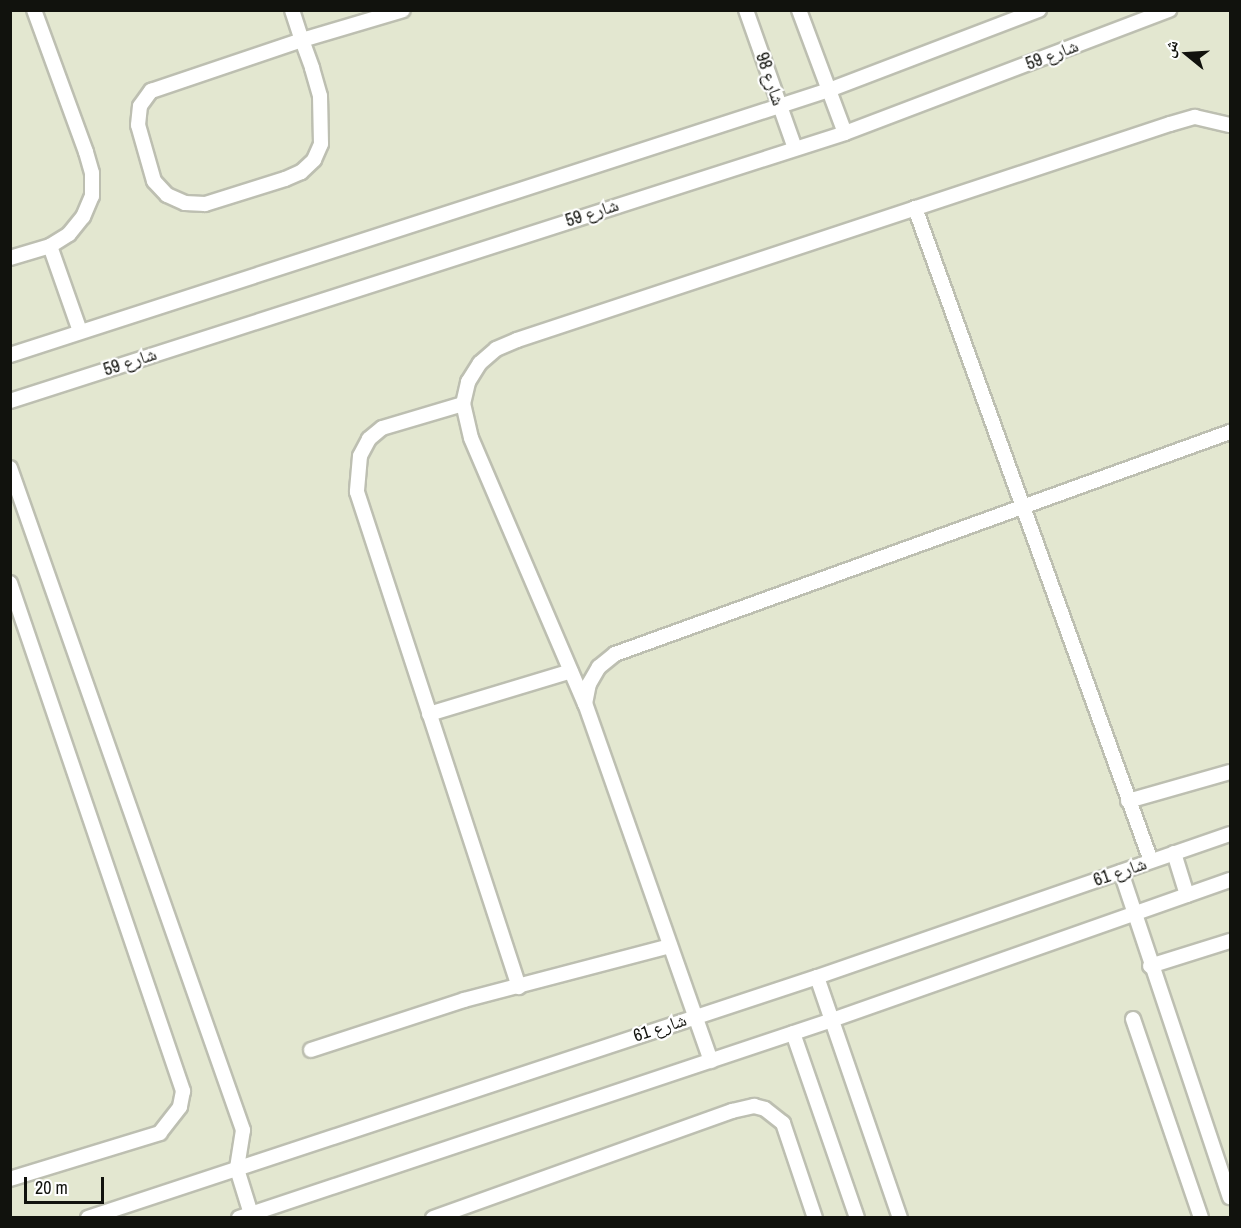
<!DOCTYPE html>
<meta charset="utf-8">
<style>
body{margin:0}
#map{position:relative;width:1241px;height:1228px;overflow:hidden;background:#eef1e2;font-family:"Archivo Narrow","Noto Naskh Arabic",sans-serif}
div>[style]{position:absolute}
.built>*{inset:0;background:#e3e7d0}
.roads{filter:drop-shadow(2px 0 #bdbfb1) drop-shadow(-2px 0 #bdbfb1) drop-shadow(0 2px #bdbfb1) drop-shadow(0 -2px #bdbfb1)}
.lane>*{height:14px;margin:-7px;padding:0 7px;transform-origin:7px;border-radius:7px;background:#fff}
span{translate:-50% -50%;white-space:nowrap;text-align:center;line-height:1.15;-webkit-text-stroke:4.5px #fff;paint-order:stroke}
.street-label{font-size:18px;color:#11120d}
.frame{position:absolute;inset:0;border:12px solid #11120d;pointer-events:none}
.north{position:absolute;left:1157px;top:24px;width:60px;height:60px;-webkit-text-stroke:4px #fff;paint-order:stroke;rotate:288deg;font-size:16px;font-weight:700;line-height:24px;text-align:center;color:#11120d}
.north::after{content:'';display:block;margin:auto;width:21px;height:27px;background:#11120d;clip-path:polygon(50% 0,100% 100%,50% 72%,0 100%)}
.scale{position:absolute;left:24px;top:1177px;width:80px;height:27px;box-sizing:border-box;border:3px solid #11120d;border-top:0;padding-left:8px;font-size:18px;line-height:21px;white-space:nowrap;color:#11120d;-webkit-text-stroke:4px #fff;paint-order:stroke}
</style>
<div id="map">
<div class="built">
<i style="clip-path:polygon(10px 11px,1230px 11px,1230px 1217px,11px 1217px)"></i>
</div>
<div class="roads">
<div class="lane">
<i style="left:292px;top:10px;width:32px;rotate:72deg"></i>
<i style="left:302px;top:40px;width:30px;rotate:70deg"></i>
<i style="left:312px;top:68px;width:29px;rotate:74deg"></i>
<i style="left:320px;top:96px;width:48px;rotate:88.8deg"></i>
<i style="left:321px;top:144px;width:17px;rotate:114deg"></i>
<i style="left:314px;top:160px;width:18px;rotate:137deg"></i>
<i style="left:301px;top:172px;width:17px;rotate:156deg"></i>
<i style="left:285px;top:179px;width:84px;rotate:162.6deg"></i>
<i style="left:205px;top:204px;width:20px;rotate:-177deg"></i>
<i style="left:185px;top:203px;width:20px;rotate:-156deg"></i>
<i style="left:167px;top:195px;width:19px;rotate:-133deg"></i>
<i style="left:154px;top:181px;width:58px;rotate:-105.9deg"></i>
<i style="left:138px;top:125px;width:19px;rotate:-84deg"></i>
<i style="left:140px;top:106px;width:19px;rotate:-54deg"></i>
<i style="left:151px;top:91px;width:159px;rotate:-18.7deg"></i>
<i style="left:302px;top:40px;width:105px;rotate:-16.5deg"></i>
<i style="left:746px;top:10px;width:146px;rotate:70.5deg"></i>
<i style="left:799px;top:10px;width:131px;rotate:69.5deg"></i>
<i style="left:915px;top:208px;width:694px;rotate:70.13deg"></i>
<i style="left:50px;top:246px;width:90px;rotate:70.6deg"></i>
<i style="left:10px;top:258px;width:42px;rotate:-16.7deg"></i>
<i style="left:50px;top:246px;width:22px;rotate:-32deg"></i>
<i style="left:69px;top:234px;width:22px;rotate:-51deg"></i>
<i style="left:83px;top:217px;width:23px;rotate:-67deg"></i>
<i style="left:92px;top:196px;width:23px;rotate:-90deg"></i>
<i style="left:92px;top:173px;width:22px;rotate:-106deg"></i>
<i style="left:86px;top:152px;width:151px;rotate:-110.1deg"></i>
<i style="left:10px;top:355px;width:861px;rotate:-17.93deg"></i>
<i style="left:829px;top:90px;width:225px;rotate:-20.9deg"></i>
<i style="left:10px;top:401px;width:877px;rotate:-17.79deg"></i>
<i style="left:845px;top:133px;width:347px;rotate:-20.8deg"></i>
<i style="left:463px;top:404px;width:84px;rotate:163.5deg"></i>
<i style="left:382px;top:428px;width:17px;rotate:140deg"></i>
<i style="left:369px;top:439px;width:19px;rotate:118deg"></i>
<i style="left:360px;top:456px;width:36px;rotate:95deg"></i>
<i style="left:357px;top:492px;width:521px;rotate:71.88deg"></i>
<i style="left:10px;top:468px;width:702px;rotate:70.61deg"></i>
<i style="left:243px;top:1130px;width:39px;rotate:99deg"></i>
<i style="left:237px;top:1169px;width:47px;rotate:72.7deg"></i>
<i style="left:10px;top:583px;width:537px;rotate:71.19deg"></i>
<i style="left:183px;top:1091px;width:16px;rotate:101deg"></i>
<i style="left:180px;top:1107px;width:33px;rotate:128deg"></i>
<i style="left:160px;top:1133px;width:157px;rotate:163deg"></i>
<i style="left:585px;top:704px;width:20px;rotate:-79deg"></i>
<i style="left:589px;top:684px;width:20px;rotate:-60deg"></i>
<i style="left:599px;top:667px;width:21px;rotate:-39deg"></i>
<i style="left:615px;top:654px;width:654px;rotate:-19.85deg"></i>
<i style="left:429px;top:714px;width:148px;rotate:-16.8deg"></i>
<i style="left:1128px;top:801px;width:106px;rotate:-15.9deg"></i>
<i style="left:1174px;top:853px;width:44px;rotate:72.8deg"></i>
<i style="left:1121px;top:872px;width:343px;rotate:71.5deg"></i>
<i style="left:1150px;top:966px;width:84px;rotate:-17.4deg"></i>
<i style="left:817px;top:977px;width:255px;rotate:71deg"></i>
<i style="left:1133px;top:1019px;width:210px;rotate:71.1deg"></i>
<i style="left:793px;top:1033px;width:196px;rotate:70.9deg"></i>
<i style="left:311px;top:1050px;width:161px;rotate:-18.1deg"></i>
<i style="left:464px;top:1000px;width:213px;rotate:-14.7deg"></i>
<i style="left:711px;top:1061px;width:379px;rotate:-109.4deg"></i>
<i style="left:585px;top:704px;width:289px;rotate:-113.2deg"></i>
<i style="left:471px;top:438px;width:35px;rotate:-103deg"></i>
<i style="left:463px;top:404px;width:23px;rotate:-77deg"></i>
<i style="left:468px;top:382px;width:22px;rotate:-58deg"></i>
<i style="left:480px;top:363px;width:21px;rotate:-41deg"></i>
<i style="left:496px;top:349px;width:23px;rotate:-23deg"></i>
<i style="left:517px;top:340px;width:688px;rotate:-18.3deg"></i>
<i style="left:1170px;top:124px;width:26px;rotate:-16deg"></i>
<i style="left:1195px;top:117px;width:36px;rotate:13deg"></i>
<i style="left:88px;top:1218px;width:768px;rotate:-18.29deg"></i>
<i style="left:817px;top:977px;width:437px;rotate:-19.1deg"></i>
<i style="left:239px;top:1218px;width:625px;rotate:-18.46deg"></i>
<i style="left:832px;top:1020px;width:422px;rotate:-19.4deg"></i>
<i style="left:433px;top:1218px;width:318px;rotate:-19.7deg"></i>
<i style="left:732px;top:1111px;width:23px;rotate:-13deg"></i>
<i style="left:754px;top:1106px;width:11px;rotate:15deg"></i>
<i style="left:765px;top:1109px;width:23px;rotate:38deg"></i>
<i style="left:783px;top:1123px;width:100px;rotate:71.4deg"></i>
</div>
</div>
<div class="street-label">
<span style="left:1052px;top:55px;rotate:-21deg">شارع 59</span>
<span style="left:770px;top:79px;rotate:71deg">شارع 98</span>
<span style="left:592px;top:213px;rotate:-18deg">شارع 59</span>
<span style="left:130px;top:362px;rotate:-18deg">شارع 59</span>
<span style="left:1120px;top:872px;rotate:-19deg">شارع 61</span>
<span style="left:660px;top:1028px;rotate:-18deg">شارع 61</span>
</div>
<div class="frame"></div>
<div class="north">ش</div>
<div class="scale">20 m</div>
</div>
